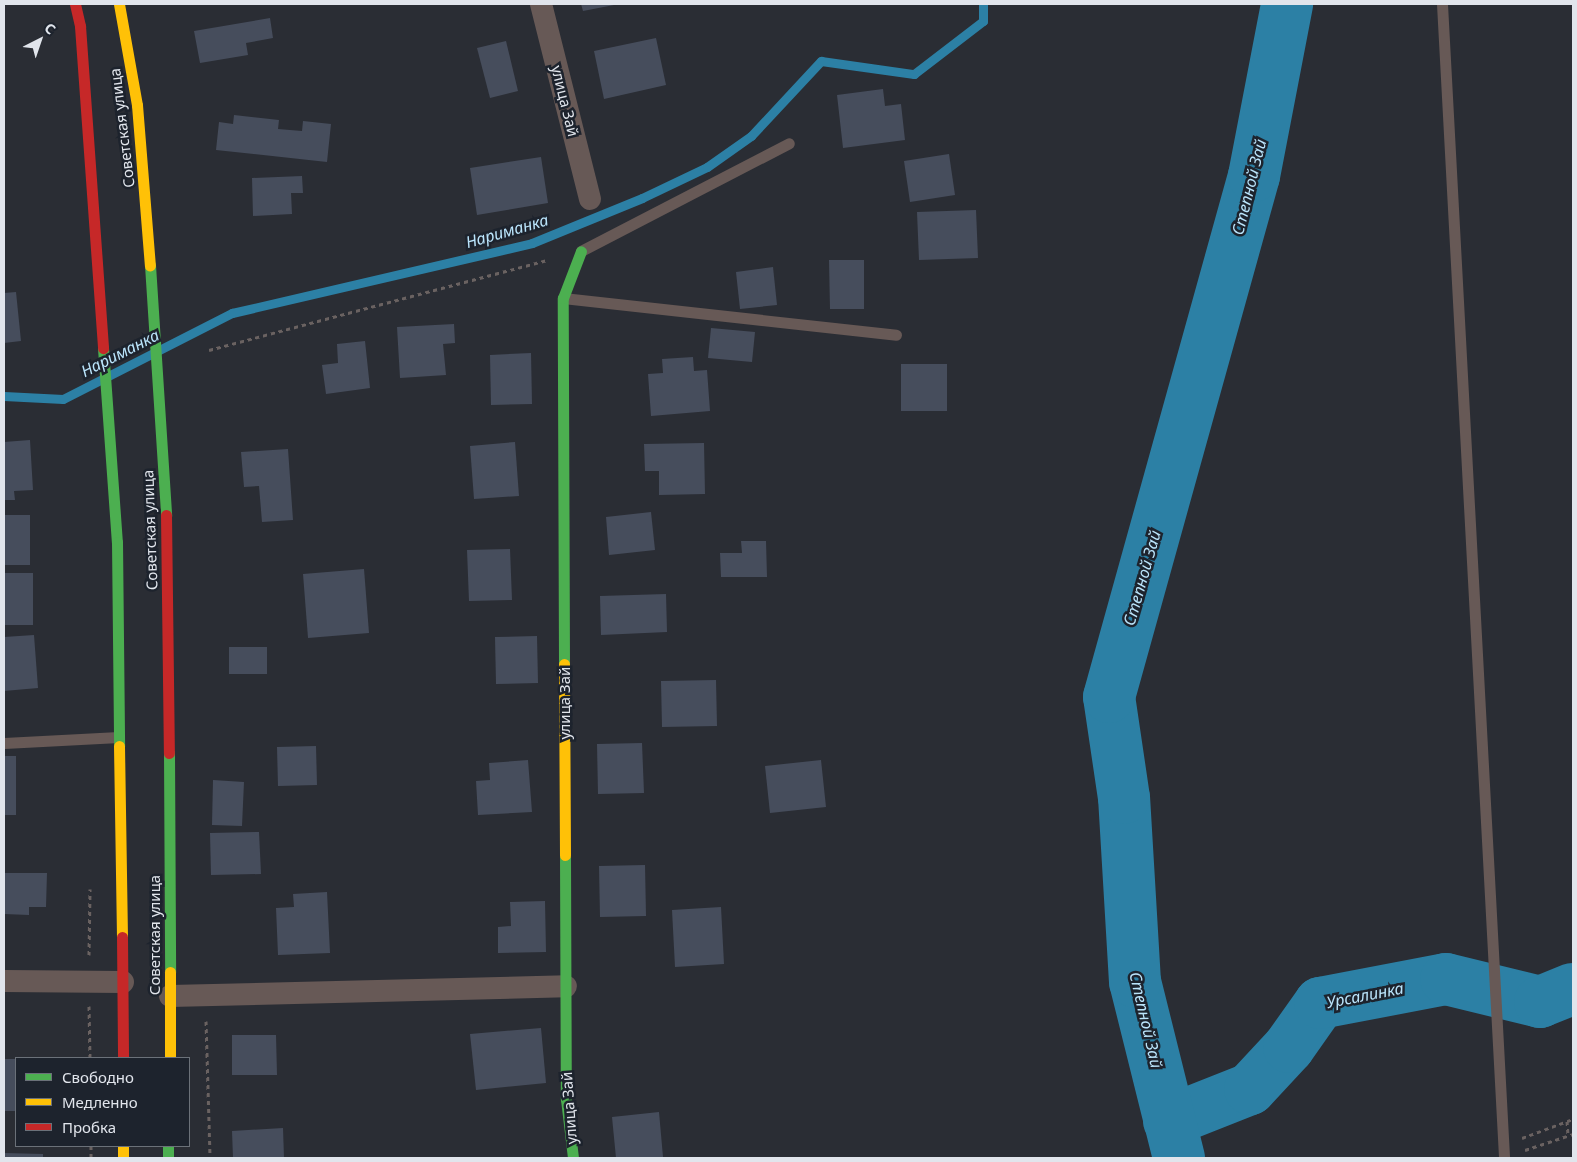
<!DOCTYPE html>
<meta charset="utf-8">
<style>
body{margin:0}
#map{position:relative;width:1577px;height:1162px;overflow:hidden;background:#2a2d34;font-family:"Noto Sans",sans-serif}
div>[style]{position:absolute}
.stream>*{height:9px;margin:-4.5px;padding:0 4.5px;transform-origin:4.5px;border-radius:4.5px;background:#2c80a5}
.river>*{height:52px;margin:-26px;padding:0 26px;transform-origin:26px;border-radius:26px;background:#2c80a5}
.building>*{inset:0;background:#464d5c}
.path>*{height:3px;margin-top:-1.5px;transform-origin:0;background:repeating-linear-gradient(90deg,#6a6261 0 4px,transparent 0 8px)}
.lane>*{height:11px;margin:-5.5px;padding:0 5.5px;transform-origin:5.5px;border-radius:5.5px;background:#675956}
.street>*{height:22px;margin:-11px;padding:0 11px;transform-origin:11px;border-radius:11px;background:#675956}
.fast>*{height:11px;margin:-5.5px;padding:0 5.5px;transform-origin:5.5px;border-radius:5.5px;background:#4caf50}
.slow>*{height:11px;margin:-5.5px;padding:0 5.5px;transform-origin:5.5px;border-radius:5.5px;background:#ffc107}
.jam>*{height:11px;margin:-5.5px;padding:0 5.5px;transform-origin:5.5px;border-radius:5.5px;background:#c62828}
span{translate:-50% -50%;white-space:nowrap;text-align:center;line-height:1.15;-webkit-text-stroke:5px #1d232d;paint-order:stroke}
.street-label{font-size:15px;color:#e1e5ec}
.water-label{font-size:16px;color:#bbe5fc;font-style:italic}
.frame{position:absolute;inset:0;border:5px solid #e1e5ec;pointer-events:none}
.legend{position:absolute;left:15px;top:1057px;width:175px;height:90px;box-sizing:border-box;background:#1d232d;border:1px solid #6b7179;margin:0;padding:6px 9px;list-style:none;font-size:15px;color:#e1e5ec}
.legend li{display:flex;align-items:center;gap:10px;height:25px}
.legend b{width:25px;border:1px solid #6b7179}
.north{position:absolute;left:15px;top:15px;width:50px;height:50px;-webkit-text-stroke:4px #1d232d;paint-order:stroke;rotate:41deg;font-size:14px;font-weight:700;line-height:20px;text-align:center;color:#e1e5ec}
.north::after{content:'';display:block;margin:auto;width:18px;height:22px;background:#e1e5ec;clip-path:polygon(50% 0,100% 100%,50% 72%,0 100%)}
</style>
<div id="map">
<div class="stream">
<i style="left:4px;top:396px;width:59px;rotate:2.9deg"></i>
<i style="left:63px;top:399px;width:190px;rotate:-27deg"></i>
<i style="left:232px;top:313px;width:308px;rotate:-13.1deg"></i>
<i style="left:532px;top:243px;width:119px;rotate:-22.2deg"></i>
<i style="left:642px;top:198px;width:72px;rotate:-25.5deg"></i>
<i style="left:707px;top:167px;width:54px;rotate:-35.2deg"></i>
<i style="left:751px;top:136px;width:103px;rotate:-47deg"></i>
<i style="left:821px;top:61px;width:94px;rotate:8deg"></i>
<i style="left:914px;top:74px;width:87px;rotate:-37.5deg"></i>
<i style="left:983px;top:21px;width:17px;rotate:-90deg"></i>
</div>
<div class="river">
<i style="left:1169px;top:1121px;width:87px;rotate:-21.6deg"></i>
<i style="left:1250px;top:1089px;width:57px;rotate:-47.1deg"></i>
<i style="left:1289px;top:1047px;width:54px;rotate:-54.8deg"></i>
<i style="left:1320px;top:1003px;width:128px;rotate:-10.8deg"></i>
<i style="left:1446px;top:979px;width:97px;rotate:13.7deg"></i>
<i style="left:1540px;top:1002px;width:35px;rotate:-22deg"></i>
<i style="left:1179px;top:1158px;width:181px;rotate:-104deg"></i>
<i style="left:1135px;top:982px;width:184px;rotate:-93.4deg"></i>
<i style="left:1124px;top:798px;width:102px;rotate:-98.4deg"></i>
<i style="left:1109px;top:697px;width:541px;rotate:-74.45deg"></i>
<i style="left:1254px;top:176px;width:175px;rotate:-79.1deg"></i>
</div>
<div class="building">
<i style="clip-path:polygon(581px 4px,614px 4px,614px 5px,583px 11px)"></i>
<i style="clip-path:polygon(270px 18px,273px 38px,246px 43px,248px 55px,200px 63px,194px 31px)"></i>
<i style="clip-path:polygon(656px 38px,666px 85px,604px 99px,594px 51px)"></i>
<i style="clip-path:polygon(506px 41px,518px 91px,490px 98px,477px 48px)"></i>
<i style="clip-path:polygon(883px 89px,885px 106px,901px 104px,905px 140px,843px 148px,837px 95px)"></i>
<i style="clip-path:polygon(234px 115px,279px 120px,278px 129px,302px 131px,303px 121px,331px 124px,327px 162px,216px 150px,219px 122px,233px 124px)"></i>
<i style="clip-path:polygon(949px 154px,955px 195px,910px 202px,904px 161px)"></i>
<i style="clip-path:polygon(541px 157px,548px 203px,477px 215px,470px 168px)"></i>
<i style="clip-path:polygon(302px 176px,303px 193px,291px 193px,292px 214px,253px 216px,252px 178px)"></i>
<i style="clip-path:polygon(976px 210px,978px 258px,919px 260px,917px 212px)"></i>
<i style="clip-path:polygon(829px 260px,864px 260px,864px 309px,830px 309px)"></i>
<i style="clip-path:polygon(773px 267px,777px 305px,740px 309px,736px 272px)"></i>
<i style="clip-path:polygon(16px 292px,21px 341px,4px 343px,4px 293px)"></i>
<i style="clip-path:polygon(454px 324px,455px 343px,443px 344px,446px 375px,400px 378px,397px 327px)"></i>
<i style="clip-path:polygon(711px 328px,755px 332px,752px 362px,708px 358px)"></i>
<i style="clip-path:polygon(365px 341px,370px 388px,326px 394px,322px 365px,338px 363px,337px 344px)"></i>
<i style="clip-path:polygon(531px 353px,532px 404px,491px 405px,490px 355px)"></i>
<i style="clip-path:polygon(693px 357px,694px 371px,707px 370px,710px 411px,651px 416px,648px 374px,663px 373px,662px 359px)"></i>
<i style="clip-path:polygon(901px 364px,947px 364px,947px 411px,901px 411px)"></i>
<i style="clip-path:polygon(30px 440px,33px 490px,14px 491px,15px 500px,4px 500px,4px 442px)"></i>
<i style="clip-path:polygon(515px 442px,519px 496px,474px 499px,470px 446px)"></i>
<i style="clip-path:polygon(704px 443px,705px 494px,659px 495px,659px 471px,645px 471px,644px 444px)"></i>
<i style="clip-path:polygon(288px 449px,293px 520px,262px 522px,259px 486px,244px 487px,241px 452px)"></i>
<i style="clip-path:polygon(651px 512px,655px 550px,609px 555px,606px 517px)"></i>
<i style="clip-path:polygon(4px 515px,30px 515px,30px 565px,4px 565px)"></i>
<i style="clip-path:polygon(741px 541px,766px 541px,767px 577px,721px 577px,720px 553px,742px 553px)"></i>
<i style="clip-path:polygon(510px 549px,512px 600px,469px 601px,467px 550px)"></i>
<i style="clip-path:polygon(364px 569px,369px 633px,308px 638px,303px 574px)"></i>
<i style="clip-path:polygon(4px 573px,33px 573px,33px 625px,4px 625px)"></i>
<i style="clip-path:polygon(666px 594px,667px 632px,601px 635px,600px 596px)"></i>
<i style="clip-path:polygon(34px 635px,38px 688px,4px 691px,4px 637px)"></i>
<i style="clip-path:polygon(537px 636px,538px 683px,496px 684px,495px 637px)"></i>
<i style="clip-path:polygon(229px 647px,267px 647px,267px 674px,229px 674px)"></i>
<i style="clip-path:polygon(716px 680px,717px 726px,662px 727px,661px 681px)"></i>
<i style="clip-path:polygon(642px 743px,644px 793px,598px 794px,597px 744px)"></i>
<i style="clip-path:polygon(316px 746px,317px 785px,278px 786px,277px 747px)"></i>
<i style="clip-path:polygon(4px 756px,16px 756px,16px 815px,4px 815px)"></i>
<i style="clip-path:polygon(528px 760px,532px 812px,478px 815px,476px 781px,490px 780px,489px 763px)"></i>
<i style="clip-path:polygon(821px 760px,826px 807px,770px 813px,765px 766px)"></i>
<i style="clip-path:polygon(213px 780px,244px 782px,242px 826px,212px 825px)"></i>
<i style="clip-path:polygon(259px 832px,261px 874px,211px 875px,210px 833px)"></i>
<i style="clip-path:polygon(645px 865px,646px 916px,600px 917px,599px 866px)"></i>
<i style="clip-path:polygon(4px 873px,47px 873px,46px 907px,29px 907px,29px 915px,4px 914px)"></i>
<i style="clip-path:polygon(327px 892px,330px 953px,278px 955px,276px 908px,294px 907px,293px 894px)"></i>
<i style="clip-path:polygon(545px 901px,546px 952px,498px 953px,498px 927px,511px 926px,510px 902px)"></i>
<i style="clip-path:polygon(721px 907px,724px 964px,675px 967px,672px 910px)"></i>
<i style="clip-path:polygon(541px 1028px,546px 1083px,476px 1090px,470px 1034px)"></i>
<i style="clip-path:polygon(232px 1035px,276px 1035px,277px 1075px,232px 1075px)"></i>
<i style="clip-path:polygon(4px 1059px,16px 1059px,16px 1111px,4px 1111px)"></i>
<i style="clip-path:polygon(659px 1112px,663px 1157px,616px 1158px,612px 1117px)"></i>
<i style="clip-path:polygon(283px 1128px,284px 1158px,233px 1158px,232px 1131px)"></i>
<i style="clip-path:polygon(4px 1153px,43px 1154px,43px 1158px,4px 1158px)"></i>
</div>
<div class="path">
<i style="left:209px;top:350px;width:350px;rotate:-14.9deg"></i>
<i style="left:89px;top:955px;width:66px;rotate:-89.1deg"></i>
<i style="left:89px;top:1006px;width:52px;rotate:88.9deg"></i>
<i style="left:206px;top:1021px;width:137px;rotate:88.3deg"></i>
<i style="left:1567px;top:1121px;width:14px;rotate:86deg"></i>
<i style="left:1522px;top:1138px;width:54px;rotate:-20.4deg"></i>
<i style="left:91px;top:1146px;width:12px;rotate:90deg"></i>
<i style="left:1525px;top:1150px;width:51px;rotate:-18.4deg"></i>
</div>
<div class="lane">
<i style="left:1442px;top:4px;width:1156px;rotate:86.92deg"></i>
<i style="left:581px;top:251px;width:234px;rotate:-27.4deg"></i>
<i style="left:563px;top:298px;width:335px;rotate:6.3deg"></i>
<i style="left:4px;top:743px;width:115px;rotate:-3deg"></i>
</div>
<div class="street">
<i style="left:541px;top:4px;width:201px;rotate:75.9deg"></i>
<i style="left:4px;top:981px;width:119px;rotate:0.5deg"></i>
<i style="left:170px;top:996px;width:396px;rotate:-1.4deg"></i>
</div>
<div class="fast">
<i style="left:150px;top:265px;width:251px;rotate:86.3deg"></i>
<i style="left:103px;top:348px;width:195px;rotate:85.9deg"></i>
<i style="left:117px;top:542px;width:204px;rotate:89.4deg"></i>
<i style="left:564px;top:664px;width:366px;rotate:-90.2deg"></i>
<i style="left:563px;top:298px;width:50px;rotate:-69deg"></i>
<i style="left:169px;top:753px;width:219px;rotate:89.7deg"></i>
<i style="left:565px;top:855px;width:244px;rotate:89.8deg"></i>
<i style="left:566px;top:1099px;width:59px;rotate:83.2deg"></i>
<i style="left:168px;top:1146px;width:12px;rotate:90deg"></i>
</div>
<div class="slow">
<i style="left:119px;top:4px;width:103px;rotate:79.9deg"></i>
<i style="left:137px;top:105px;width:161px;rotate:85.4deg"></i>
<i style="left:564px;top:664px;width:191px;rotate:89.7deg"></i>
<i style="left:119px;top:746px;width:191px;rotate:89.1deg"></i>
<i style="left:170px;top:972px;width:86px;rotate:90deg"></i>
<i style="left:123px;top:1146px;width:12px;rotate:90deg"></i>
</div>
<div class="jam">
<i style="left:75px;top:4px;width:23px;rotate:77deg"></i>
<i style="left:80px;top:26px;width:323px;rotate:85.9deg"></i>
<i style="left:166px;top:515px;width:238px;rotate:89.3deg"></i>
<i style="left:122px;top:937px;width:121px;rotate:89.5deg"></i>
</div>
<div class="street-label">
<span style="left:565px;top:101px;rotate:76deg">улица Зай</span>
<span style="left:122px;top:128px;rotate:-97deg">Советская улица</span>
<span style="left:150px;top:530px;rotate:-92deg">Советская улица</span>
<span style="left:565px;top:703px;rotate:-90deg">улица Зай</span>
<span style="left:155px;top:935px;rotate:-90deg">Советская улица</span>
<span style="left:569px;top:1108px;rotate:-94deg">улица Зай</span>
</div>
<div class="water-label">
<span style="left:1249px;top:187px;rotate:-76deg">Степной Зай</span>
<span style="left:507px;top:231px;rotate:-16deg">Нариманка</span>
<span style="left:120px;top:353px;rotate:-27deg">Нариманка</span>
<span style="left:1142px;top:578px;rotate:-74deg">Степной Зай</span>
<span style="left:1365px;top:995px;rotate:-11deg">Урсалинка</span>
<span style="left:1146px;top:1020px;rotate:77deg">Степной Зай</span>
</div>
<div class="frame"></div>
<ul class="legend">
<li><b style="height:6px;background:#4caf50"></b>Свободно</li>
<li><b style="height:6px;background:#ffc107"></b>Медленно</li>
<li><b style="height:6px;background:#c62828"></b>Пробка</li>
</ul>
<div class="north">С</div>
</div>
